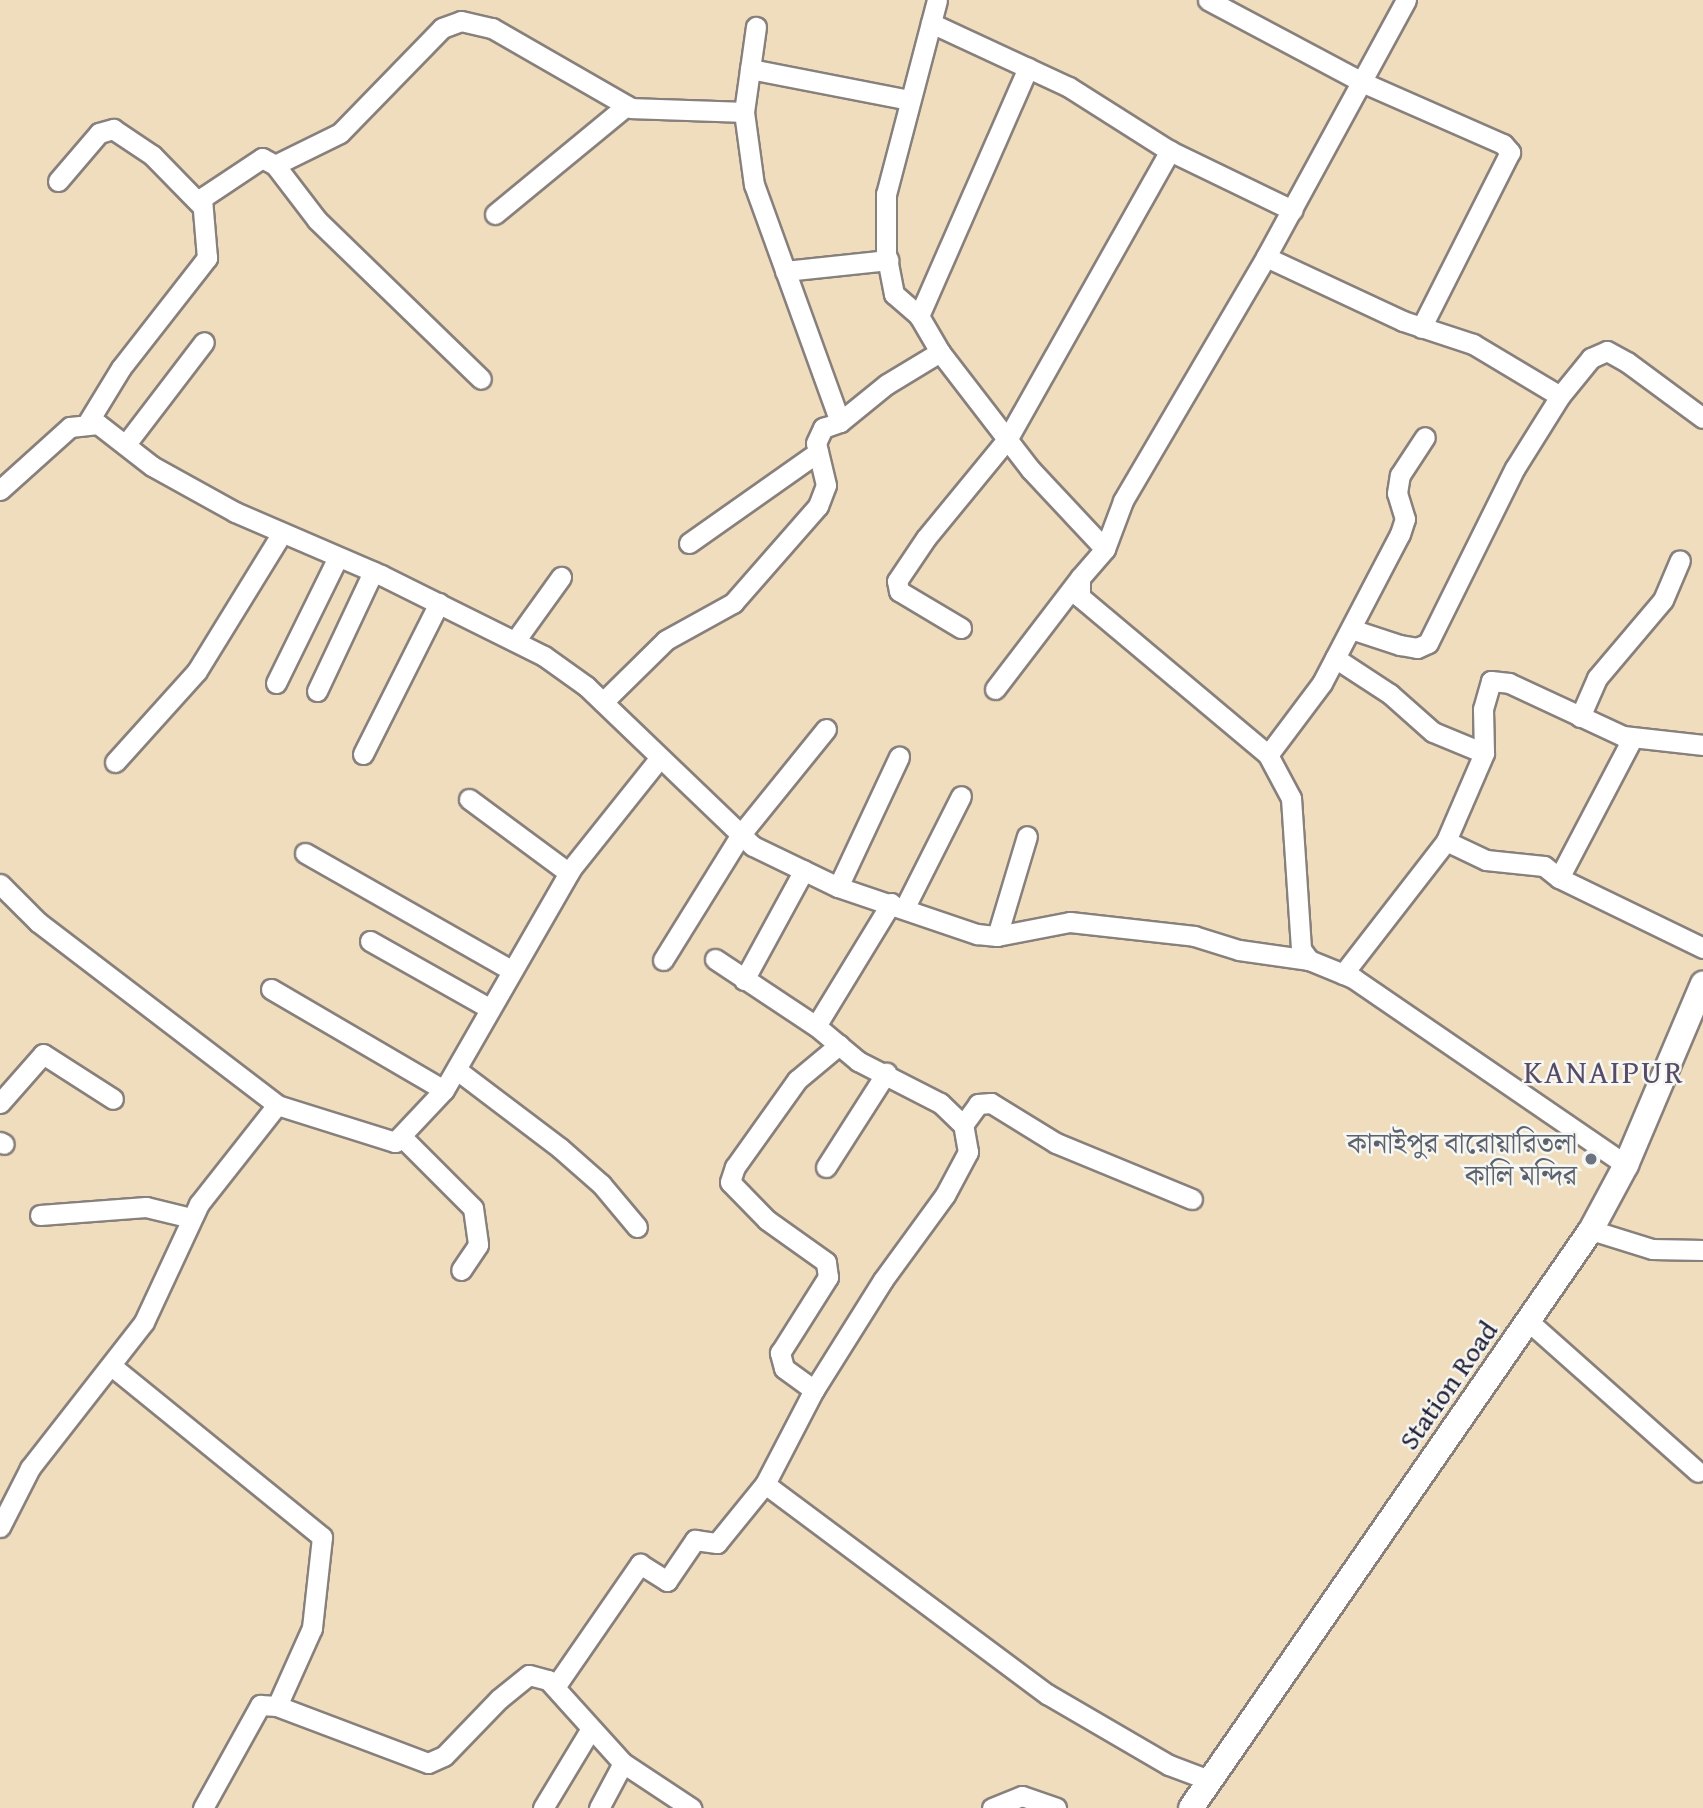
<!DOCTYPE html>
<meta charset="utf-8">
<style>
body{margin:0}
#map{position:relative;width:1703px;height:1808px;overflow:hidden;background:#efddbd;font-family:"Gentium Book Plus","Noto Serif Bengali",serif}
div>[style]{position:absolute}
.roads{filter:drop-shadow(2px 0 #88807c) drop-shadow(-2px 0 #88807c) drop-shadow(0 2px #88807c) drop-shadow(0 -2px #88807c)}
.minor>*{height:19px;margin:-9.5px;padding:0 9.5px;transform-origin:9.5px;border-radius:9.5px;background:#fff}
.major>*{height:24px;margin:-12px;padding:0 12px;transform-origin:12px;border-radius:12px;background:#fff}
.dots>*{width:19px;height:19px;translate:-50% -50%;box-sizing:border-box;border:4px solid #f6f6f2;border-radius:50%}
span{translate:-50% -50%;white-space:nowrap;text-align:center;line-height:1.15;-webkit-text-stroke:5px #f6f6f2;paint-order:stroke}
.worship-label{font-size:28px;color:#5b616d}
.right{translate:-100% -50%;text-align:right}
.street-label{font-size:28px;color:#22223b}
.quarter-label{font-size:32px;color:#574c68;letter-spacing:2px}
</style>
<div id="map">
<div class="roads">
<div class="minor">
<i style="left:937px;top:0;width:201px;rotate:104.7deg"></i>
<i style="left:886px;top:194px;width:59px;rotate:90deg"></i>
<i style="left:886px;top:253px;width:42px;rotate:79deg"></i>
<i style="left:894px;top:294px;width:33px;rotate:41deg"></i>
<i style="left:919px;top:316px;width:42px;rotate:59.7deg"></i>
<i style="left:940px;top:352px;width:149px;rotate:52.4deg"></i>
<i style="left:1031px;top:470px;width:108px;rotate:46.9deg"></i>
<i style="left:1208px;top:0;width:177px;rotate:28deg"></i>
<i style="left:1364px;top:83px;width:152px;rotate:23.7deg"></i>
<i style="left:1503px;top:144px;width:11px;rotate:49deg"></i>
<i style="left:1510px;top:152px;width:197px;rotate:116.8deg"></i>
<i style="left:1406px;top:0;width:293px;rotate:118.6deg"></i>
<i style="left:1266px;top:257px;width:283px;rotate:120.4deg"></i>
<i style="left:1123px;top:501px;width:51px;rotate:110.6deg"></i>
<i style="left:1105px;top:549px;width:38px;rotate:131deg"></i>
<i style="left:1080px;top:578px;width:19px;rotate:90deg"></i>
<i style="left:1080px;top:597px;width:246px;rotate:40deg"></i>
<i style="left:1268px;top:755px;width:49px;rotate:61.9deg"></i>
<i style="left:1291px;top:798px;width:151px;rotate:86.2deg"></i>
<i style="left:1301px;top:949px;width:14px;rotate:54deg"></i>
<i style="left:1309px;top:960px;width:48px;rotate:22.2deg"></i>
<i style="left:1353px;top:978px;width:331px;rotate:34.4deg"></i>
<i style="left:931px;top:23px;width:152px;rotate:24.9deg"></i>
<i style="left:1069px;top:87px;width:120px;rotate:32.4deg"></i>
<i style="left:1170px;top:151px;width:136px;rotate:25.8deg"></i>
<i style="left:750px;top:69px;width:162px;rotate:11deg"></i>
<i style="left:275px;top:165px;width:72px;rotate:-26.2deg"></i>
<i style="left:340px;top:133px;width:146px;rotate:-45.8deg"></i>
<i style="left:442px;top:28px;width:20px;rotate:-20deg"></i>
<i style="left:461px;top:21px;width:32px;rotate:13deg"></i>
<i style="left:492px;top:28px;width:160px;rotate:29.9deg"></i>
<i style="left:631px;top:108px;width:113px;rotate:2deg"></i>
<i style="left:58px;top:181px;width:63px;rotate:-49.5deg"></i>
<i style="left:99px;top:133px;width:15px;rotate:-16deg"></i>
<i style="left:113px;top:129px;width:47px;rotate:33.7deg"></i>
<i style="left:152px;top:155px;width:69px;rotate:45.6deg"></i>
<i style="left:495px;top:214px;width:170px;rotate:-39.5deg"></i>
<i style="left:1266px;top:257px;width:151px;rotate:25deg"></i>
<i style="left:1403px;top:321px;width:74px;rotate:18.2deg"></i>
<i style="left:1473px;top:344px;width:101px;rotate:30.9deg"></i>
<i style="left:785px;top:271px;width:104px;rotate:-6.1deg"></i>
<i style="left:919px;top:316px;width:271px;rotate:-66.3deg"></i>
<i style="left:88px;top:422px;width:63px;rotate:-58.6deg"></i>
<i style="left:121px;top:368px;width:140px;rotate:-52deg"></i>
<i style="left:207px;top:258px;width:60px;rotate:-94.8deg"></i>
<i style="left:202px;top:198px;width:72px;rotate:-33.7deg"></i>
<i style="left:262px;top:158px;width:15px;rotate:28deg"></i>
<i style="left:275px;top:165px;width:69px;rotate:52.6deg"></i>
<i style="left:317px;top:220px;width:228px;rotate:44.1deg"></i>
<i style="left:840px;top:422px;width:60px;rotate:-39deg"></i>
<i style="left:887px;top:384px;width:62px;rotate:-31.1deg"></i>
<i style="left:126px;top:444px;width:128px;rotate:-52.6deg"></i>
<i style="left:0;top:490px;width:94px;rotate:-42deg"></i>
<i style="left:70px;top:427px;width:28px;rotate:-6deg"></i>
<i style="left:98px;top:424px;width:68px;rotate:37.9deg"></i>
<i style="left:152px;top:466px;width:95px;rotate:29deg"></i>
<i style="left:235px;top:512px;width:159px;rotate:23.3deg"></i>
<i style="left:381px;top:575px;width:182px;rotate:26.4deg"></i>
<i style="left:544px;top:656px;width:52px;rotate:35.5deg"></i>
<i style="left:586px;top:686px;width:231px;rotate:43.8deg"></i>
<i style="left:753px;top:846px;width:94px;rotate:25.8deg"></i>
<i style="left:838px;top:887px;width:147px;rotate:18.7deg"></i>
<i style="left:977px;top:934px;width:20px;rotate:6deg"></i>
<i style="left:997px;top:936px;width:74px;rotate:-10.9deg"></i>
<i style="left:1070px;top:922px;width:125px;rotate:6.4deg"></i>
<i style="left:1194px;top:936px;width:47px;rotate:17.3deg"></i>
<i style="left:1239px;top:950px;width:71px;rotate:8.1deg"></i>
<i style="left:689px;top:543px;width:158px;rotate:-35.2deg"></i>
<i style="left:961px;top:628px;width:72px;rotate:-149.2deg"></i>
<i style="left:899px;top:591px;width:10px;rotate:-101deg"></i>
<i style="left:897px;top:581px;width:52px;rotate:-56deg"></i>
<i style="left:926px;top:538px;width:129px;rotate:-50.6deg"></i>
<i style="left:1008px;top:438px;width:330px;rotate:-60.6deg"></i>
<i style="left:1351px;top:629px;width:52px;rotate:18.1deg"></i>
<i style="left:1400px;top:645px;width:17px;rotate:10deg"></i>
<i style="left:1417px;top:648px;width:12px;rotate:-24deg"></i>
<i style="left:1428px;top:643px;width:195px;rotate:-63.6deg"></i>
<i style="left:1515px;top:468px;width:85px;rotate:-58deg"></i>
<i style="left:1560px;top:396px;width:49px;rotate:-50.8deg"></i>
<i style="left:1591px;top:358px;width:17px;rotate:-24deg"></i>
<i style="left:1607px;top:351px;width:23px;rotate:29deg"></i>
<i style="left:1627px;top:362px;width:94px;rotate:36.4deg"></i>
<i style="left:515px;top:641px;width:79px;rotate:-54.3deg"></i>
<i style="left:1335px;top:658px;width:66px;rotate:33.2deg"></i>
<i style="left:1390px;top:694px;width:57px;rotate:41.5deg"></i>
<i style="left:1433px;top:732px;width:55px;rotate:22.4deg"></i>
<i style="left:276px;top:683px;width:140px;rotate:-63.8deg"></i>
<i style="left:995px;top:689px;width:140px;rotate:-52.6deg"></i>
<i style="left:317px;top:691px;width:132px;rotate:-64.8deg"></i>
<i style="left:603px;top:702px;width:88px;rotate:-44.5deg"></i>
<i style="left:666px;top:640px;width:77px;rotate:-28.9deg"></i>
<i style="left:733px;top:603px;width:129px;rotate:-48.8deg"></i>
<i style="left:818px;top:506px;width:22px;rotate:-69deg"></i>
<i style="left:826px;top:485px;width:43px;rotate:-103.4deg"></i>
<i style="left:816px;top:443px;width:17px;rotate:-65deg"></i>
<i style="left:823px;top:428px;width:18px;rotate:-19deg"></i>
<i style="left:840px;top:422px;width:252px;rotate:-109.9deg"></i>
<i style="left:754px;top:185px;width:74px;rotate:-97.8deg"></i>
<i style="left:744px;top:112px;width:86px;rotate:-82deg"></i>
<i style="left:1580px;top:717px;width:43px;rotate:-66.4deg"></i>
<i style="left:1597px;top:678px;width:102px;rotate:-49.8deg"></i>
<i style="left:1663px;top:600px;width:43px;rotate:-67deg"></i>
<i style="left:363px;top:754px;width:169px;rotate:-63.3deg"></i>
<i style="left:1268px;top:755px;width:90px;rotate:-53.1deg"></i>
<i style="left:1322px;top:683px;width:168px;rotate:-62.4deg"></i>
<i style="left:1400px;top:534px;width:16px;rotate:-72deg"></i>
<i style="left:1405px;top:519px;width:27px;rotate:-107deg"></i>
<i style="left:1397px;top:493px;width:18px;rotate:-81deg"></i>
<i style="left:1400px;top:475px;width:45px;rotate:-56.7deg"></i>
<i style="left:115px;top:762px;width:122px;rotate:-48deg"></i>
<i style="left:197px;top:671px;width:162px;rotate:-58.4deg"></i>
<i style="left:469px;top:799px;width:124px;rotate:36.5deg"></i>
<i style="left:1446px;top:841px;width:44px;rotate:25.4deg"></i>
<i style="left:1486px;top:860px;width:58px;rotate:5.9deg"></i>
<i style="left:1544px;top:866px;width:19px;rotate:39deg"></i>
<i style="left:1559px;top:878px;width:160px;rotate:25.9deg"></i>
<i style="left:305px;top:853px;width:237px;rotate:29.6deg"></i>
<i style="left:1559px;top:878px;width:157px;rotate:-62.3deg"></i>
<i style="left:0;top:884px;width:54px;rotate:45deg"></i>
<i style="left:38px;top:922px;width:301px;rotate:37.4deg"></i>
<i style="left:277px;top:1105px;width:124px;rotate:17.4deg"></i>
<i style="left:395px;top:1142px;width:71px;rotate:-46.7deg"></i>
<i style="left:444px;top:1090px;width:255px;rotate:-60.1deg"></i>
<i style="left:571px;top:869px;width:139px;rotate:-51.4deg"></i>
<i style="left:838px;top:887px;width:144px;rotate:-64.9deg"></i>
<i style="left:905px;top:907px;width:124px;rotate:-63.2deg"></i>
<i style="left:997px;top:936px;width:104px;rotate:-73.3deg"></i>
<i style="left:370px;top:941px;width:137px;rotate:29.4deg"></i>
<i style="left:715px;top:959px;width:121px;rotate:33.6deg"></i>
<i style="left:663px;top:960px;width:148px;rotate:-58.2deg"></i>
<i style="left:741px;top:834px;width:135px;rotate:-51deg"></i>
<i style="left:1343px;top:974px;width:168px;rotate:-52.2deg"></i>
<i style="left:1446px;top:841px;width:96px;rotate:-66.6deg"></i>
<i style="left:1484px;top:753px;width:44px;rotate:-91.3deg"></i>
<i style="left:1483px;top:709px;width:29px;rotate:-74deg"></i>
<i style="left:1491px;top:681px;width:18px;rotate:6deg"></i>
<i style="left:1509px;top:683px;width:126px;rotate:24.9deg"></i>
<i style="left:1623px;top:736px;width:81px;rotate:6.4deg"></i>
<i style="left:744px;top:980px;width:125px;rotate:-61.4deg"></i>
<i style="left:271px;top:989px;width:200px;rotate:30.3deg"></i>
<i style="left:457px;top:1070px;width:129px;rotate:37.1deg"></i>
<i style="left:560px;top:1148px;width:55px;rotate:41.3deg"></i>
<i style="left:601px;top:1184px;width:56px;rotate:50.1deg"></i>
<i style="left:0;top:1103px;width:65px;rotate:-48.7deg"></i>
<i style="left:43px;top:1054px;width:83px;rotate:32.7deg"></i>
<i style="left:963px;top:1125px;width:26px;rotate:-54deg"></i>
<i style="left:978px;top:1104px;width:13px;rotate:-4deg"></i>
<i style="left:991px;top:1103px;width:76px;rotate:31.6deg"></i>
<i style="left:1056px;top:1143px;width:147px;rotate:22.4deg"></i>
<i style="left:402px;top:1137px;width:100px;rotate:45deg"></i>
<i style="left:473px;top:1208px;width:37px;rotate:82deg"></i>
<i style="left:478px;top:1245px;width:30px;rotate:124deg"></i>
<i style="left:0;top:1142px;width:4px;rotate:27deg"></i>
<i style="left:826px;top:1167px;width:112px;rotate:-57.4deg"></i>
<i style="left:40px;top:1215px;width:106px;rotate:-4.3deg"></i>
<i style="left:146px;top:1207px;width:46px;rotate:13.7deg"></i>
<i style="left:1591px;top:1230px;width:64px;rotate:17.3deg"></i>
<i style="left:1652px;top:1249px;width:51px;rotate:1.1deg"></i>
<i style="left:1528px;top:1321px;width:227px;rotate:41.6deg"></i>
<i style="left:113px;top:1367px;width:269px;rotate:39.1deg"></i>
<i style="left:322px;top:1537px;width:92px;rotate:96.3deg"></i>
<i style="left:312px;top:1628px;width:85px;rotate:114.2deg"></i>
<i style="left:814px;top:1390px;width:37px;rotate:-144deg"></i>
<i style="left:784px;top:1368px;width:16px;rotate:-105deg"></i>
<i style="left:780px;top:1353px;width:90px;rotate:-57.7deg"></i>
<i style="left:828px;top:1277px;width:15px;rotate:-98deg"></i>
<i style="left:826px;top:1262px;width:72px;rotate:-144.6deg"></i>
<i style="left:767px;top:1220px;width:53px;rotate:-134.2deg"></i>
<i style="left:730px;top:1182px;width:16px;rotate:-72deg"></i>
<i style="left:735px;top:1167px;width:107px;rotate:-54.5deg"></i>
<i style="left:797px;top:1080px;width:55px;rotate:-39.8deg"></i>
<i style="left:765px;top:1484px;width:106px;rotate:-62.5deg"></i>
<i style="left:814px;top:1390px;width:130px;rotate:-57.9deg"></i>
<i style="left:883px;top:1280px;width:105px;rotate:-53.9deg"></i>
<i style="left:945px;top:1195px;width:49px;rotate:-61.9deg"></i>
<i style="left:968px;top:1152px;width:27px;rotate:-100deg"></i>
<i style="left:963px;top:1125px;width:32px;rotate:-136deg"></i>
<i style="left:940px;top:1103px;width:92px;rotate:-152.9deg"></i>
<i style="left:858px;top:1061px;width:55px;rotate:-140.2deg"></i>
<i style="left:816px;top:1026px;width:144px;rotate:-58.6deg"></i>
<i style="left:0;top:1527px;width:66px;rotate:-63deg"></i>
<i style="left:30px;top:1468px;width:185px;rotate:-52deg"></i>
<i style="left:144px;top:1322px;width:130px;rotate:-65deg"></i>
<i style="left:199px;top:1204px;width:126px;rotate:-51.8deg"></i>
<i style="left:555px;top:1687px;width:150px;rotate:-55.4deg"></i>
<i style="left:640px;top:1564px;width:32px;rotate:32deg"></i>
<i style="left:667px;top:1581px;width:50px;rotate:-55.7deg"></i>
<i style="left:695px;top:1540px;width:22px;rotate:8deg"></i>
<i style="left:717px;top:1543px;width:76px;rotate:-50.9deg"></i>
<i style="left:765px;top:1484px;width:352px;rotate:36.7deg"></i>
<i style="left:1047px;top:1694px;width:141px;rotate:30.2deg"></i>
<i style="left:1169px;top:1765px;width:43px;rotate:20.6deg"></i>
<i style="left:203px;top:1808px;width:118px;rotate:-61deg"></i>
<i style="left:260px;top:1705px;width:17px;rotate:3deg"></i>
<i style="left:277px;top:1706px;width:161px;rotate:20.7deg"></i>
<i style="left:428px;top:1763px;width:17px;rotate:-24deg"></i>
<i style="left:444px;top:1756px;width:79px;rotate:-46deg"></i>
<i style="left:499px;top:1699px;width:38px;rotate:-39deg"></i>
<i style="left:529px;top:1675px;width:20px;rotate:15deg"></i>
<i style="left:548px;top:1680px;width:112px;rotate:47.9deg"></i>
<i style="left:623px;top:1763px;width:82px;rotate:33.5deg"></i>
<i style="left:543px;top:1808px;width:91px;rotate:-58.9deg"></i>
<i style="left:599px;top:1808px;width:51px;rotate:-61.9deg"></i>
<i style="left:992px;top:1808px;width:32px;rotate:-22deg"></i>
<i style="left:1022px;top:1796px;width:36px;rotate:19deg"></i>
</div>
<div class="major">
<i style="left:1191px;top:1808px;width:703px;rotate:-55.32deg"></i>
<i style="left:1591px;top:1230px;width:74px;rotate:-61.7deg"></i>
<i style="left:1626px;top:1165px;width:197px;rotate:-67deg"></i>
</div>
</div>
<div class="dots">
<i style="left:1591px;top:1159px;background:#6b7280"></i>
</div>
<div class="worship-label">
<span class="right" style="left:1577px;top:1159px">কানাইপুর বারোয়ারিতলা<br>কালি মন্দির</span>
</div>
<div class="street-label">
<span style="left:1448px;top:1385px;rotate:-55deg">Station Road</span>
</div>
<div class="quarter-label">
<span style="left:1604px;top:1072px">KANAIPUR</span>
</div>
</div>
